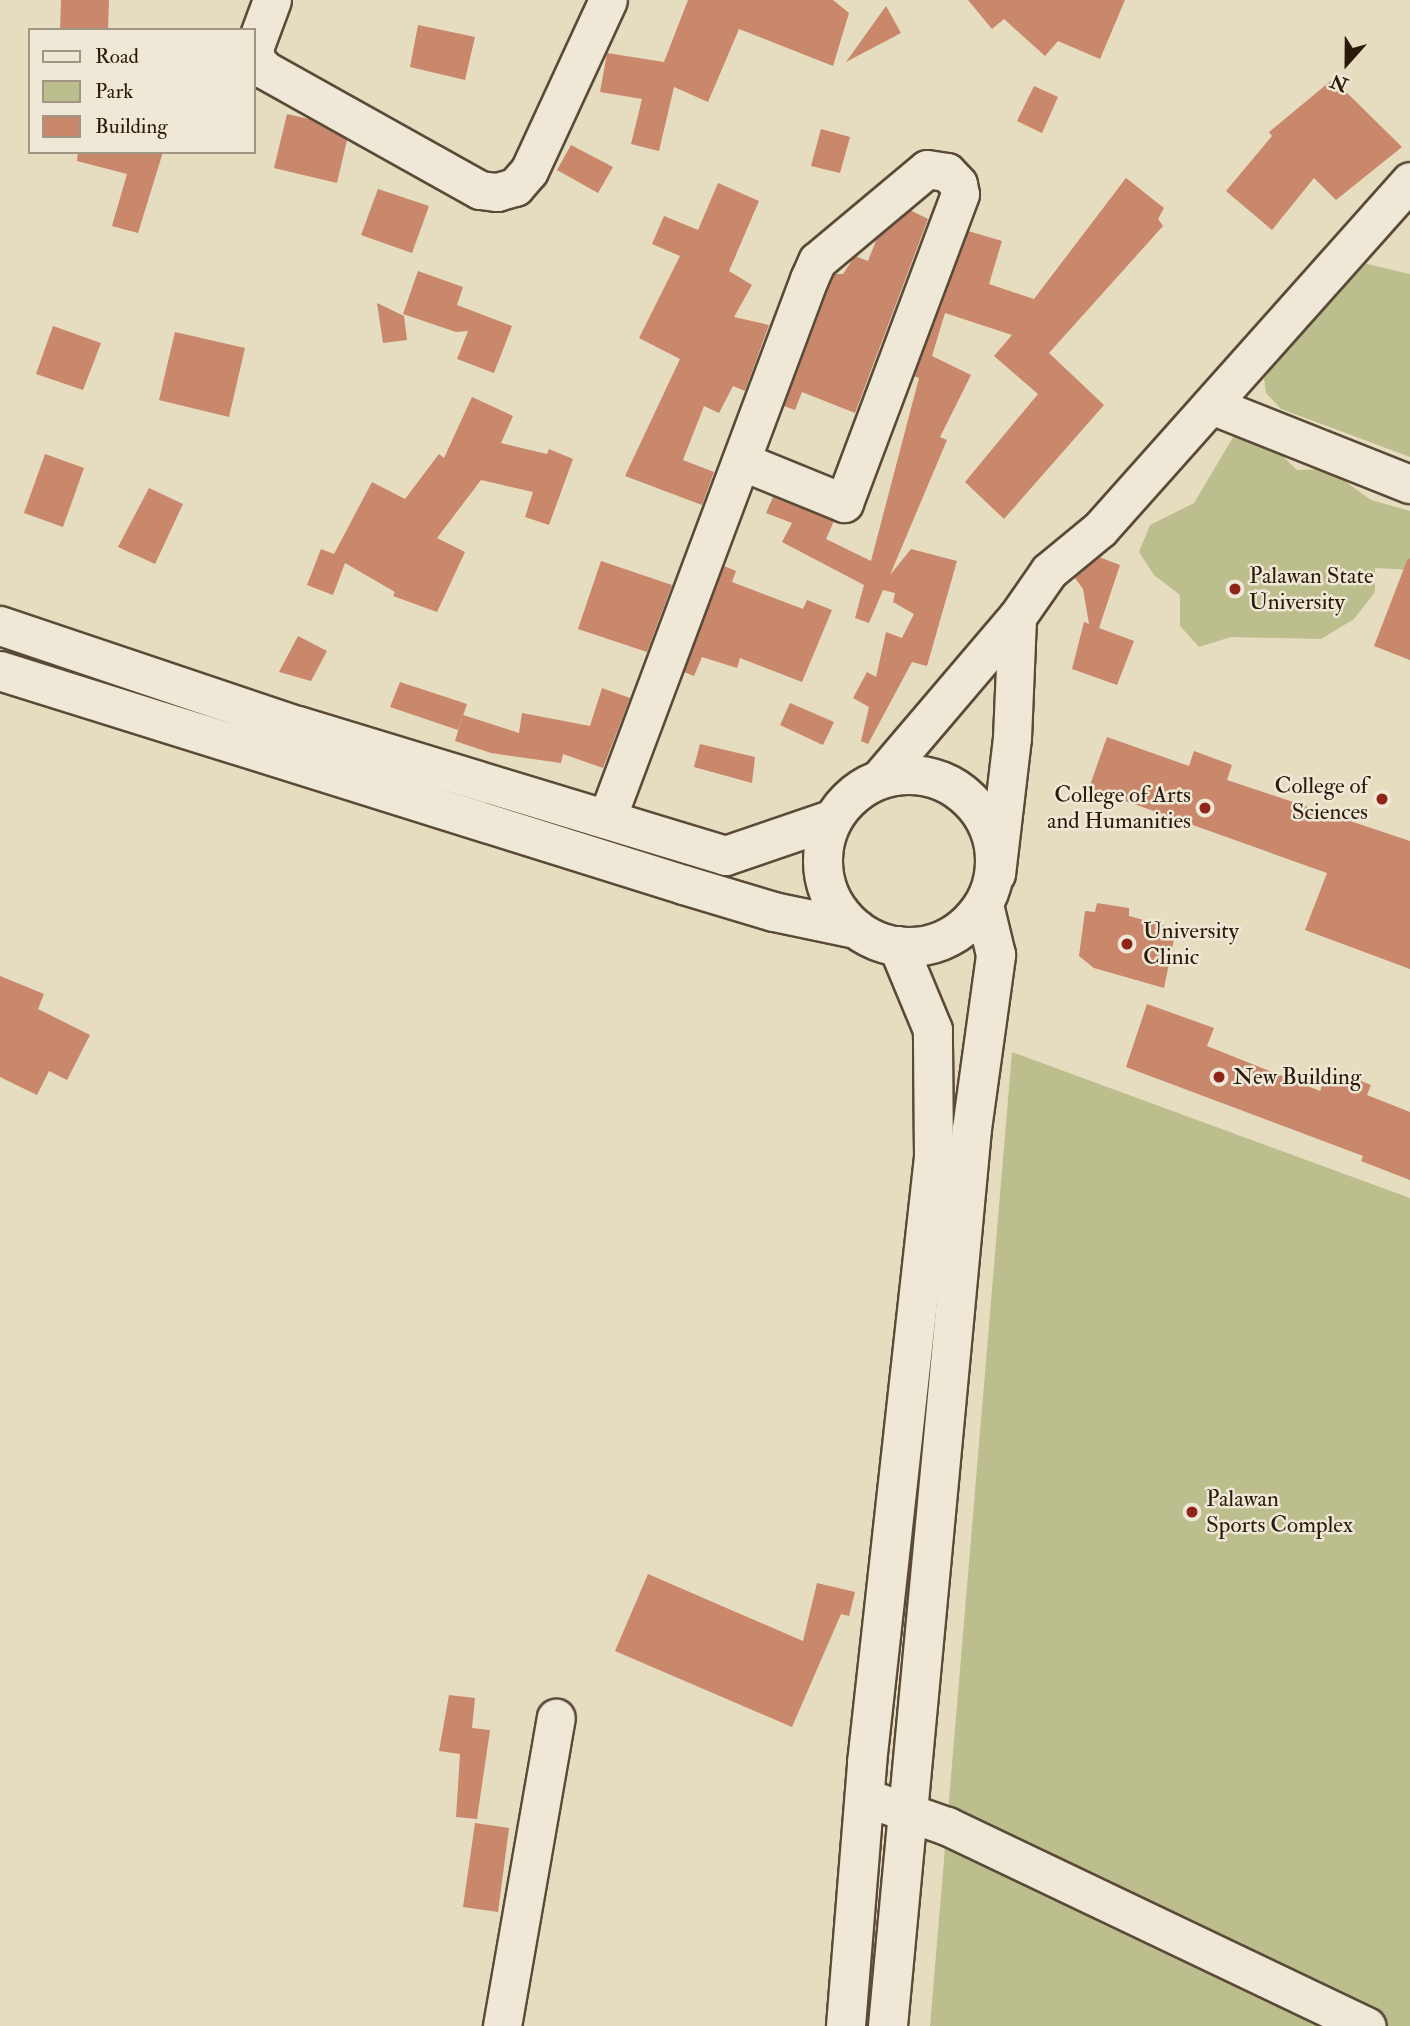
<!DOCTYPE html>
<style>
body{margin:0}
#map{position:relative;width:1410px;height:2026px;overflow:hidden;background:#e6dcc0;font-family:"IM FELL Double Pica",serif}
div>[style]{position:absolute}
.green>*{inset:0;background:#bcbe8e}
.building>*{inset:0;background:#c9876c}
.roads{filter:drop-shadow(2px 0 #5a4a38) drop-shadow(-2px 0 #5a4a38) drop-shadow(0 2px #5a4a38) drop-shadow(0 -2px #5a4a38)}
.minor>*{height:37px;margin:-18.5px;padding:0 18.5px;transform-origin:18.5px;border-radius:18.5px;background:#efe8d6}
.tertiary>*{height:38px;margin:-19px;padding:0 19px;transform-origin:19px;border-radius:19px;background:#efe8d6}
.tertiary>.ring{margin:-19px;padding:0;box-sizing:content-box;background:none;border:38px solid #efe8d6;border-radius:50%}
.dots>*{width:19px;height:19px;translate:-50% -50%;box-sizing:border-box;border:4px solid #efe8d6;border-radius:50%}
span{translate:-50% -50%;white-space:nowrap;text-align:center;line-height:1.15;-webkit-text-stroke:5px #efe8d6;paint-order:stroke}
.poi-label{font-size:23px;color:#2b1a0a}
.left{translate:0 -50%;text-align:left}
.right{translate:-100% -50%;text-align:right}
.legend{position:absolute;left:28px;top:28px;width:228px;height:126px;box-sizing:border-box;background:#efe8d6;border:2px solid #a19684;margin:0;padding:9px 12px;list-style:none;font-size:21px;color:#2b1a0a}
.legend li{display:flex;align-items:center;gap:14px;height:35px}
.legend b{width:35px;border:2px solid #a19684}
.north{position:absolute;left:1312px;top:28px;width:70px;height:70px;-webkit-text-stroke:5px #efe8d6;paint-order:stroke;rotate:201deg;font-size:19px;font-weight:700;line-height:28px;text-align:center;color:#2b1a0a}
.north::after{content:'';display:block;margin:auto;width:24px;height:32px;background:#2b1a0a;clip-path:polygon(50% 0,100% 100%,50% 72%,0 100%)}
</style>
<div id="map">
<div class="green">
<i style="clip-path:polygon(1363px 263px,1410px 274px,1410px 457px,1281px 409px,1266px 393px,1264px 379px,1278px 359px)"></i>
<i style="clip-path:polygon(1235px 434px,1267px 441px,1297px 470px,1328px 469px,1371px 500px,1410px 511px,1410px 570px,1375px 568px,1375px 592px,1354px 619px,1321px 639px,1231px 637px,1199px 647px,1180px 626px,1180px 595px,1154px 575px,1139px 552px,1150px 525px,1194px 503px)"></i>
<i style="clip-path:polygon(1012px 1052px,1410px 1198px,1410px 2026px,930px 2026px)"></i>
</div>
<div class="building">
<i style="clip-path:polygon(61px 0,109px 0,108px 30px,60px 30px)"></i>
<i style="clip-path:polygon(688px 0,833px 0,849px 13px,833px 66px,739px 29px,708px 102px,674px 87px,659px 151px,631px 144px,642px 99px,600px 92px,607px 53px,664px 62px)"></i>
<i style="clip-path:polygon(968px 0,1125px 0,1100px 59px,1058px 41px,1045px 56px,1004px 19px,992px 29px)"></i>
<i style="clip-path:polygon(886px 6px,901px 33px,846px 62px)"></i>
<i style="clip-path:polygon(418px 25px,475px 37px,465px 80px,410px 67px)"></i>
<i style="clip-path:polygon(1333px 79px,1402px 147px,1336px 200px,1314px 178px,1272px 230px,1226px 191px,1272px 136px,1269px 132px)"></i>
<i style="clip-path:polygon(1034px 86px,1058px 97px,1042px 133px,1017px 121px)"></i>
<i style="clip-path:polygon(287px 114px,309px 119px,347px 140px,337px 183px,274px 168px)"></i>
<i style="clip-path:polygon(821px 129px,850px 137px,840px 173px,811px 166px)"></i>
<i style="clip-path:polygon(571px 145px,613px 167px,598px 193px,557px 170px)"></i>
<i style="clip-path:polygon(78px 152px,163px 152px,138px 233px,112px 226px,127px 174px,77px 161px)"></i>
<i style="clip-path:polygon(1126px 178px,1164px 208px,1158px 219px,1163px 226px,1049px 353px,1104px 405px,1004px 519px,965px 482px,1038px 394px,994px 356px,1012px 335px,945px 313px,932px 356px,971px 375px,940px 437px,947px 440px,890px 575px,911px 549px,957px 561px,927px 666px,912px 662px,868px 744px,861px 741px,869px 707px,853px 698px,867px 672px,876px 677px,886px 632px,902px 638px,914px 614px,893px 602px,895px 593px,883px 590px,869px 623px,855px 618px,864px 585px,782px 542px,792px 523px,766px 513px,773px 497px,834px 521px,826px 539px,871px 561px,919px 378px,914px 376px,968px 231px,1002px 241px,989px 284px,1034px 299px)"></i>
<i style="clip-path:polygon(718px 183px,759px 201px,729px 271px,752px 285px,734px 317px,769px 325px,745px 391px,733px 386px,719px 413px,704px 406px,683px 460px,714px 472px,702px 505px,625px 476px,680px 359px,639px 338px,680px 256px,652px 244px,664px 216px,698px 230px)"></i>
<i style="clip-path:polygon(378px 189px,429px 206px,412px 253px,361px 235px)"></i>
<i style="clip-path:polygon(910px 210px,928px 219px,855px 413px,802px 392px,795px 410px,784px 406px,834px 274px,843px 274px,855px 256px,868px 261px,877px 238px)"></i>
<i style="clip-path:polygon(418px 271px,463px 287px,457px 305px,512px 326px,494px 373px,457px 359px,468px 331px,456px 332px,403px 314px)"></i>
<i style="clip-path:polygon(377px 303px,404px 316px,407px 340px,383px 343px)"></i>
<i style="clip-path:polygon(53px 326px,101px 343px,83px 390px,36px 374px)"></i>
<i style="clip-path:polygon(175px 332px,245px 348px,229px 417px,159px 400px)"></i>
<i style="clip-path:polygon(472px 397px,513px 416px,501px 443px,547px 454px,549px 449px,573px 459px,549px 525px,525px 517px,533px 492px,481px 480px,437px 538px,465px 552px,437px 612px,393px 596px,395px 592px,345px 563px,333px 595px,307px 585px,321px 549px,334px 554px,372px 482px,405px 499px,439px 454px,444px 458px)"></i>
<i style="clip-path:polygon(45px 454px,84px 468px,63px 527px,24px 513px)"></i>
<i style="clip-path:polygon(149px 488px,183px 504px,155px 564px,118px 547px)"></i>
<i style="clip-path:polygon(1099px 557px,1120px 565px,1099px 628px,1134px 641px,1117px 685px,1072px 669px,1084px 622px,1089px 624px,1083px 589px,1075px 578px)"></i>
<i style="clip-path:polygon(1408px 558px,1410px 559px,1410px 660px,1374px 646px)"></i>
<i style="clip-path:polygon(601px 561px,672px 585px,647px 652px,578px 629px)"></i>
<i style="clip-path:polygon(724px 566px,736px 571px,732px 582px,803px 609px,807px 600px,832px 610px,802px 682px,740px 658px,737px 668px,702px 657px,694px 676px,684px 672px)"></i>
<i style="clip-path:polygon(298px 636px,327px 651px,311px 681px,279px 672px)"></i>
<i style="clip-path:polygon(400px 682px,467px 704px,458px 730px,390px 707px)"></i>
<i style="clip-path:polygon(602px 688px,630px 698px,603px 768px,563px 754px,561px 763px,491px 753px,455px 741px,463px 715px,519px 733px,522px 713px,590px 726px)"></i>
<i style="clip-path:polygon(790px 703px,834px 722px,823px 745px,780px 725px)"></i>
<i style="clip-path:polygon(1107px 737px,1189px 766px,1194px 751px,1232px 765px,1227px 780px,1410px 841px,1410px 969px,1305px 930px,1327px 873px,1089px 788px)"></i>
<i style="clip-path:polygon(700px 744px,755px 757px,752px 783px,694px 767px)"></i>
<i style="clip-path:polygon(1097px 903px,1129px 908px,1129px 916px,1176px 929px,1164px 988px,1094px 968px,1079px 956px,1085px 911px,1095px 912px)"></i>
<i style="clip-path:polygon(0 976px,44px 994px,38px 1009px,90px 1035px,67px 1080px,49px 1071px,37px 1095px,0 1077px)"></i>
<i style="clip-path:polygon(1147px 1004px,1214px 1028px,1207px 1046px,1320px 1091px,1329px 1068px,1371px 1085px,1367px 1095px,1410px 1112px,1410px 1180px,1361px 1161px,1363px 1156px,1126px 1067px)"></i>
<i style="clip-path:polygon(648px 1574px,803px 1641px,817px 1583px,855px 1592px,849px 1616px,841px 1614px,792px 1727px,615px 1651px)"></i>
<i style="clip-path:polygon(449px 1695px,475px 1698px,472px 1728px,490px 1730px,477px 1819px,456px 1817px,460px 1754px,439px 1751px)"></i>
<i style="clip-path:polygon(475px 1823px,509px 1828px,498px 1912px,463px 1907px)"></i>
</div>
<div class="roads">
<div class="minor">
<i style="left:272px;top:0;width:49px;rotate:110.3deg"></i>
<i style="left:255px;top:46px;width:13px;rotate:90deg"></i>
<i style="left:255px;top:59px;width:15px;rotate:48deg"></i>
<i style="left:265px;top:70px;width:246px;rotate:29.2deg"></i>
<i style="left:480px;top:190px;width:17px;rotate:7deg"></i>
<i style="left:497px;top:192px;width:19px;rotate:-16deg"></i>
<i style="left:515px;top:187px;width:21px;rotate:-49deg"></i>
<i style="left:529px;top:171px;width:188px;rotate:-65.2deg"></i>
<i style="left:1211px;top:405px;width:214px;rotate:21.7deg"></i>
<i style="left:879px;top:779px;width:213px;rotate:-49.6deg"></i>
<i style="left:1017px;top:617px;width:56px;rotate:-55.2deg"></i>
<i style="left:1049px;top:571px;width:66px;rotate:-39.5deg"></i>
<i style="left:1100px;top:529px;width:466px;rotate:-48.3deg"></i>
<i style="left:607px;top:818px;width:576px;rotate:-69.46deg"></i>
<i style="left:809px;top:279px;width:20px;rotate:-66deg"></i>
<i style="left:817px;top:261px;width:143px;rotate:-39.9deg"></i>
<i style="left:927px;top:169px;width:20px;rotate:9deg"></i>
<i style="left:947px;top:172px;width:16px;rotate:47deg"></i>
<i style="left:958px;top:184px;width:10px;rotate:79deg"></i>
<i style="left:960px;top:194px;width:330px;rotate:110.6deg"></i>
<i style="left:844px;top:503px;width:111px;rotate:-157.8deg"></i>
<i style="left:996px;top:874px;width:137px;rotate:-83.3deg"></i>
<i style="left:1012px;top:738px;width:121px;rotate:-87.6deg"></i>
<i style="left:864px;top:1797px;width:88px;rotate:19.3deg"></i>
<i style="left:947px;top:1826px;width:465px;rotate:25.5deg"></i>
<i style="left:502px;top:2026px;width:313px;rotate:-80.1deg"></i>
</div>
<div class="tertiary">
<i style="left:0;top:626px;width:314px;rotate:18.6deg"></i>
<i style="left:298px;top:726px;width:447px;rotate:16.9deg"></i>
<i style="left:726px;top:856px;width:111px;rotate:-18.9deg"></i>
<i style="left:0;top:671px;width:717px;rotate:17.37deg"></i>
<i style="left:684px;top:885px;width:94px;rotate:16.7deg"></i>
<i style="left:774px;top:912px;width:84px;rotate:11.7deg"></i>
<i class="ring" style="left:823px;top:775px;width:134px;height:134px"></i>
<i style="left:846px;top:2026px;width:264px;rotate:-85.4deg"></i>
<i style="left:867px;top:1763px;width:610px;rotate:-83.69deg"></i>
<i style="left:934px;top:1157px;width:127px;rotate:-90.5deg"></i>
<i style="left:933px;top:1030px;width:91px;rotate:-112.6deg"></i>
<i style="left:888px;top:2026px;width:901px;rotate:-84.65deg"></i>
<i style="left:972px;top:1129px;width:176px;rotate:-82.1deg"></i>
<i style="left:996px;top:955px;width:51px;rotate:-103.5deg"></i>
</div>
</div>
<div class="dots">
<i style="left:1235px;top:589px;background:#8f2418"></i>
<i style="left:1382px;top:799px;background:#8f2418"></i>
<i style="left:1205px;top:808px;background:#8f2418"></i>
<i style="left:1127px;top:944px;background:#8f2418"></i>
<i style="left:1219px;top:1077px;background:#8f2418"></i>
<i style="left:1192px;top:1512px;background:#8f2418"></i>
</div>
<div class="poi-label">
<span class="left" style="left:1249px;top:589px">Palawan State<br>University</span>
<span class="right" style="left:1368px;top:799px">College of<br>Sciences</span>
<span class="right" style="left:1191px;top:808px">College of Arts<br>and Humanities</span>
<span class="left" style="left:1143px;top:944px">University<br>Clinic</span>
<span class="left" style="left:1233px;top:1077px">New Building</span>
<span class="left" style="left:1206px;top:1512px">Palawan<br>Sports Complex</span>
</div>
<ul class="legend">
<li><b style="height:9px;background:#efe8d6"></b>Road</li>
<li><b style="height:19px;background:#bcbe8e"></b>Park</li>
<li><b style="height:19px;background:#c9876c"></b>Building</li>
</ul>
<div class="north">N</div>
</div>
